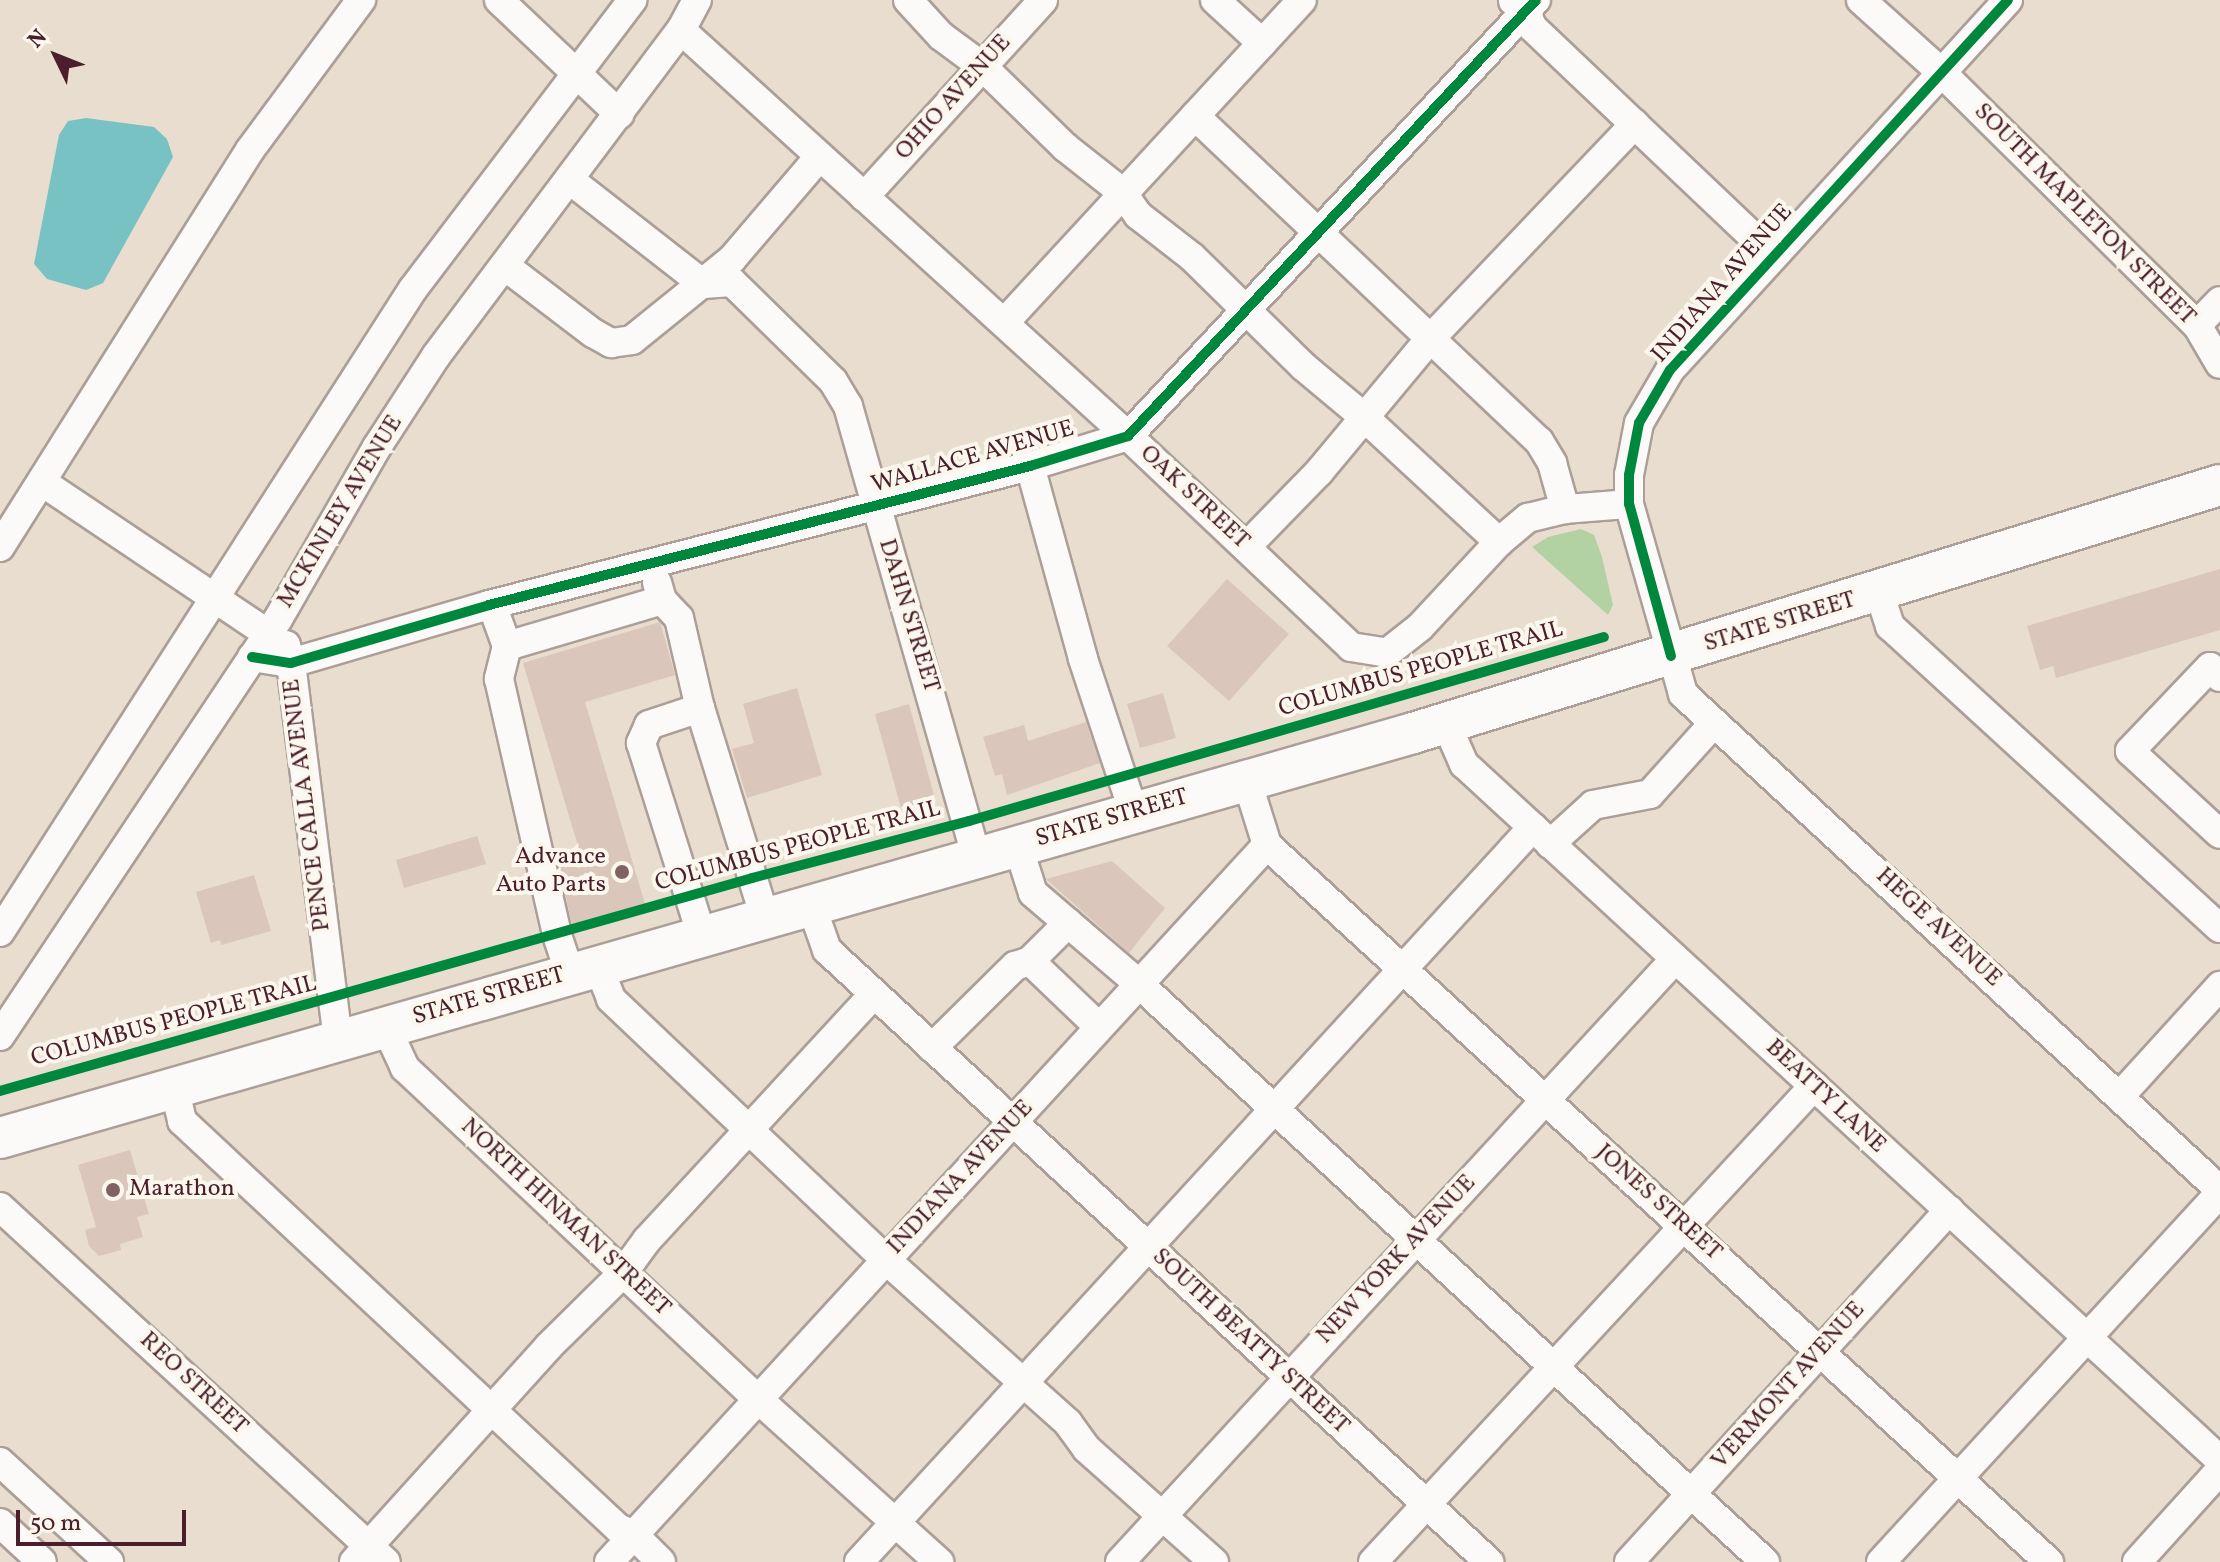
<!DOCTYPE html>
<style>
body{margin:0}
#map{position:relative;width:2220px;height:1562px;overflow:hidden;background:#e8ddce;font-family:Vollkorn,serif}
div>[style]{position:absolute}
.green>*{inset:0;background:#b3d2a4}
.water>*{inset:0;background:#78c2c4}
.building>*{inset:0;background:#dbc6bc}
.roads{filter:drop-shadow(2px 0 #ab9f98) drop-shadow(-2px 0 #ab9f98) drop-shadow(0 2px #ab9f98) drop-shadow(0 -2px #ab9f98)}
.minor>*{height:28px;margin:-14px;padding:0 14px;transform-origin:14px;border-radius:14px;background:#fcfaf8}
.highway>*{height:40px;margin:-20px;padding:0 20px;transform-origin:20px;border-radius:20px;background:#fcfaf8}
.cycleway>*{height:10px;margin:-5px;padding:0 5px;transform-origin:5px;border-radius:5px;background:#00873e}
.dots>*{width:22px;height:22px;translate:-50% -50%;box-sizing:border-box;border:4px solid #fbf7ec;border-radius:50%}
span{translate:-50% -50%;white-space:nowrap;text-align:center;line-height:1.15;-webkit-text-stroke:8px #fbf7ec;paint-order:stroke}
.street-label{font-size:24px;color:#4a1f2b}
.poi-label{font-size:24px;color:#4a1f2b}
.right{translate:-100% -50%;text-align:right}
.left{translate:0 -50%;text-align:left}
.north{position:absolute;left:16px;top:16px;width:80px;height:80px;-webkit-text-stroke:6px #fbf7ec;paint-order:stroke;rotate:313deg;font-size:22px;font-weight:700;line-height:32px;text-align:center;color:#4a1f2b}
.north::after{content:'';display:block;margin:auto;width:28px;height:36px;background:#4a1f2b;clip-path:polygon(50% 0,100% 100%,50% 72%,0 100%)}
.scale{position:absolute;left:16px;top:1510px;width:170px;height:36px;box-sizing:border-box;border:4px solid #4a1f2b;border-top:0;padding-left:10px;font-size:24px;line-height:28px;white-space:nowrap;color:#4a1f2b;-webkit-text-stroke:6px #fbf7ec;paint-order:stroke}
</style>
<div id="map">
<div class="green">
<i style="clip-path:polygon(1581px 529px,1594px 535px,1602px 557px,1613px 605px,1608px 615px,1532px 547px,1548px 537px)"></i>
</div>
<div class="water">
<i style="clip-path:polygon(86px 118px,154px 127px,167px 139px,173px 157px,103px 283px,86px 290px,47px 279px,34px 264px,59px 135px,68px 121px)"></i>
</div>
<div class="building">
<i style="clip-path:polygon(2220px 569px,2220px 630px,2056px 678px,2053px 666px,2040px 670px,2027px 626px)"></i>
<i style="clip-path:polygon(1227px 579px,1289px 634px,1229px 701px,1167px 646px)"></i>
<i style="clip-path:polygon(660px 622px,675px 675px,585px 702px,645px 904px,572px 925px,556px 853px,578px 846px,523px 663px)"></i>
<i style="clip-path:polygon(797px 688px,822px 775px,747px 798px,732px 749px,754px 743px,743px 704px)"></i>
<i style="clip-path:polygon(1163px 693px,1176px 738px,1140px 748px,1127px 704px)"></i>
<i style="clip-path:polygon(909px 704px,935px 799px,901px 808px,875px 714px)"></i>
<i style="clip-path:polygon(1086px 722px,1100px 763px,1007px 795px,1002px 774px,995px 776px,983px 737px,1024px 725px,1028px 741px)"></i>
<i style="clip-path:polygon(477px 836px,486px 864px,404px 888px,396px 860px)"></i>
<i style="clip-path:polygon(1112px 861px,1165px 908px,1129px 953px,1046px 879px)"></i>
<i style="clip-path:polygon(254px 875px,271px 931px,221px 945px,220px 940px,211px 943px,196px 892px)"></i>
<i style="clip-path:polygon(130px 1150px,149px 1214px,137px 1217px,143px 1237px,120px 1244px,121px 1250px,99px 1256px,89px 1246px,85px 1230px,96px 1227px,78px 1165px)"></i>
</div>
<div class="roads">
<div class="minor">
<i style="left:499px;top:0;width:166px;rotate:43.5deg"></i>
<i style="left:908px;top:0;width:49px;rotate:47.5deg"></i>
<i style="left:941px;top:36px;width:52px;rotate:36.4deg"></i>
<i style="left:983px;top:67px;width:115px;rotate:44.3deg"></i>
<i style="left:1065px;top:147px;width:73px;rotate:38.3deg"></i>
<i style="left:1122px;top:192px;width:28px;rotate:55deg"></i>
<i style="left:1138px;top:215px;width:68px;rotate:37.9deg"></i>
<i style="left:1192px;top:257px;width:157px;rotate:44.5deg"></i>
<i style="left:1304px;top:367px;width:78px;rotate:39.8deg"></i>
<i style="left:1364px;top:417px;width:184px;rotate:42.8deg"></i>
<i style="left:1215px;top:0;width:64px;rotate:42.5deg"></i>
<i style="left:1861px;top:0;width:108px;rotate:42deg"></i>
<i style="left:1941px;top:72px;width:360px;rotate:44.7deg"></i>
<i style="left:2197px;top:325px;width:45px;rotate:59.5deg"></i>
<i style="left:2008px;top:0;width:501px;rotate:132.41deg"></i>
<i style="left:1670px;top:370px;width:61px;rotate:120.3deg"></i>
<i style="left:1639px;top:423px;width:53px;rotate:100.9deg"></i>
<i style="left:1629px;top:475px;width:29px;rotate:90deg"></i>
<i style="left:1629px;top:504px;width:198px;rotate:74.1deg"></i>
<i style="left:1683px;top:694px;width:731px;rotate:42.73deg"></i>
<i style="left:1513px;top:1px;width:16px;rotate:38deg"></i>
<i style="left:1526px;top:11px;width:17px;rotate:69deg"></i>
<i style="left:1532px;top:27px;width:331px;rotate:43.5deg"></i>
<i style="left:681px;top:30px;width:604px;rotate:42.25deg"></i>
<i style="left:1128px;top:436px;width:307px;rotate:43.4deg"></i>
<i style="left:1351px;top:647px;width:36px;rotate:9deg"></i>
<i style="left:1387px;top:653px;width:42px;rotate:-38.2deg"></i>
<i style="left:1420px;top:627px;width:116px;rotate:-47.1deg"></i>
<i style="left:1499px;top:542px;width:38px;rotate:-40deg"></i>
<i style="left:1528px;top:518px;width:38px;rotate:-14deg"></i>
<i style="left:1565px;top:509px;width:64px;rotate:-4.5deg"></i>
<i style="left:1195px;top:116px;width:473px;rotate:43.4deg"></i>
<i style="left:1539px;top:441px;width:26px;rotate:59deg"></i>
<i style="left:1552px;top:463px;width:48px;rotate:74.2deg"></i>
<i style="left:570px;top:180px;width:169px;rotate:38deg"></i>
<i style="left:703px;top:284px;width:29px;rotate:-4deg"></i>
<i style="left:732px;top:282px;width:141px;rotate:44.4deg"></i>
<i style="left:833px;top:381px;width:29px;rotate:59deg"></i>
<i style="left:848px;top:406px;width:470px;rotate:74.1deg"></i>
<i style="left:864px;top:197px;width:266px;rotate:-47.7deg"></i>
<i style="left:505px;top:266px;width:111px;rotate:37.3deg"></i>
<i style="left:593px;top:333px;width:21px;rotate:29deg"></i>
<i style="left:611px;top:343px;width:21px;rotate:-8deg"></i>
<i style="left:632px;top:340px;width:129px;rotate:-39deg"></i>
<i style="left:732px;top:259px;width:135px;rotate:-49.5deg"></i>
<i style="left:1004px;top:323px;width:439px;rotate:-47.3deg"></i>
<i style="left:2197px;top:325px;width:33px;rotate:-46deg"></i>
<i style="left:1030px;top:466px;width:200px;rotate:74.6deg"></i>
<i style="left:1083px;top:659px;width:162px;rotate:71.7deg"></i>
<i style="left:42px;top:482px;width:272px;rotate:33.9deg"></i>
<i style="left:0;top:547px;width:469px;rotate:-57.8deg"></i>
<i style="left:250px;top:150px;width:187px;rotate:-53.5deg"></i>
<i style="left:1246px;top:547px;width:105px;rotate:-45.8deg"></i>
<i style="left:1319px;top:472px;width:173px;rotate:-50.2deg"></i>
<i style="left:1430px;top:339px;width:297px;rotate:-46.4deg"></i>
<i style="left:1879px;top:592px;width:36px;rotate:72deg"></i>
<i style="left:1890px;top:626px;width:447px;rotate:42.5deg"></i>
<i style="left:662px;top:600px;width:25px;rotate:47deg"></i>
<i style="left:679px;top:618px;width:92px;rotate:76.9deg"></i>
<i style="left:700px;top:708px;width:220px;rotate:72.8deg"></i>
<i style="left:492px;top:605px;width:44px;rotate:69.9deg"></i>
<i style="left:507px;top:646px;width:34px;rotate:104deg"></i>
<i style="left:499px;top:679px;width:262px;rotate:77.2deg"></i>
<i style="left:557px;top:935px;width:41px;rotate:71.6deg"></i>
<i style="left:286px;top:645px;width:19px;rotate:74deg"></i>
<i style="left:291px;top:663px;width:381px;rotate:82.9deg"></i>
<i style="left:507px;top:646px;width:162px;rotate:-16.5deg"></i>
<i style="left:662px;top:600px;width:18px;rotate:-106deg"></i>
<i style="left:252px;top:657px;width:39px;rotate:9deg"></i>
<i style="left:291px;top:663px;width:206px;rotate:-16.3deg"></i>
<i style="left:489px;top:605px;width:559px;rotate:-14.41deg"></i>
<i style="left:1030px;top:466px;width:102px;rotate:-17deg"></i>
<i style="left:1128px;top:436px;width:597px;rotate:-46.9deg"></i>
<i style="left:2220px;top:677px;width:14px;rotate:-135deg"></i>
<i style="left:2210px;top:667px;width:116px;rotate:133.6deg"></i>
<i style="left:2130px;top:751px;width:122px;rotate:42.7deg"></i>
<i style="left:700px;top:708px;width:54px;rotate:161.6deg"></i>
<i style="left:649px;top:725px;width:20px;rotate:114deg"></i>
<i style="left:641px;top:743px;width:202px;rotate:72.5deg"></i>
<i style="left:1446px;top:723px;width:45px;rotate:66.3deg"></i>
<i style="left:1464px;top:764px;width:1028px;rotate:42.63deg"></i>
<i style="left:1247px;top:781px;width:67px;rotate:72.6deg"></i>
<i style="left:1267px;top:845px;width:1061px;rotate:42.52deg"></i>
<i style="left:1550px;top:844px;width:58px;rotate:-42.2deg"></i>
<i style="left:1593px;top:805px;width:58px;rotate:-10.9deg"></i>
<i style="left:1650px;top:794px;width:96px;rotate:-48deg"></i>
<i style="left:1018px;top:846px;width:49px;rotate:72.3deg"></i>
<i style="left:1033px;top:893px;width:140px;rotate:40.6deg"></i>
<i style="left:1139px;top:984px;width:852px;rotate:42.72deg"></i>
<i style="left:811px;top:905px;width:48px;rotate:70.4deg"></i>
<i style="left:827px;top:950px;width:902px;rotate:42.75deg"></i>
<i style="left:0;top:932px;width:764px;rotate:-57.29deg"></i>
<i style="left:413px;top:289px;width:363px;rotate:-52.8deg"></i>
<i style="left:1030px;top:961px;width:54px;rotate:-45deg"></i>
<i style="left:598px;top:966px;width:35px;rotate:68deg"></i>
<i style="left:611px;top:999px;width:379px;rotate:43.5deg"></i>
<i style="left:886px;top:1260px;width:244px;rotate:41.8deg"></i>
<i style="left:1068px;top:1423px;width:32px;rotate:54deg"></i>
<i style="left:1087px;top:1449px;width:170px;rotate:41.7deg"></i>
<i style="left:386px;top:1027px;width:45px;rotate:65.1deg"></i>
<i style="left:405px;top:1068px;width:484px;rotate:43.2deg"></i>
<i style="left:758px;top:1399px;width:244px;rotate:42deg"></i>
<i style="left:0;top:1036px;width:501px;rotate:-56.31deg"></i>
<i style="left:278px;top:619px;width:198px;rotate:-60.1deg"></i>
<i style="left:377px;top:447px;width:108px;rotate:-57deg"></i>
<i style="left:436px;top:356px;width:408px;rotate:-53.1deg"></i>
<i style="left:681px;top:30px;width:34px;rotate:-62deg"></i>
<i style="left:932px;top:1048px;width:117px;rotate:-44.7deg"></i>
<i style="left:1015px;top:966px;width:16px;rotate:-18deg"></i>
<i style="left:1030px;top:961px;width:95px;rotate:43.7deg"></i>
<i style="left:174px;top:1088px;width:34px;rotate:76deg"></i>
<i style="left:182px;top:1121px;width:596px;rotate:43.03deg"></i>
<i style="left:618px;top:1528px;width:17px;rotate:24deg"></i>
<i style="left:634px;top:1535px;width:38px;rotate:45deg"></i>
<i style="left:2120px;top:1096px;width:149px;rotate:-47.7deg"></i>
<i style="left:0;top:1207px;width:524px;rotate:42.6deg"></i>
<i style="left:0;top:1462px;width:148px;rotate:42.5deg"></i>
<i style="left:0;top:1523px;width:57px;rotate:42.9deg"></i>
<i style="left:354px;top:1562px;width:290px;rotate:-47.9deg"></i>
<i style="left:548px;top:1347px;width:105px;rotate:-44.6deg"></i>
<i style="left:623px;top:1273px;width:41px;rotate:-54deg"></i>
<i style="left:647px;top:1240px;width:335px;rotate:-47.3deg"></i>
<i style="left:609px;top:1562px;width:973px;rotate:-47.46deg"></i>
<i style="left:859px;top:1562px;width:997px;rotate:-47.48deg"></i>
<i style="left:1120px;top:1562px;width:820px;rotate:-47.37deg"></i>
<i style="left:1373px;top:1562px;width:649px;rotate:-47.19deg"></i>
<i style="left:1629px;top:1562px;width:476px;rotate:-47.7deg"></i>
<i style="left:1881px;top:1562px;width:501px;rotate:-47.43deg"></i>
<i style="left:2137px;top:1562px;width:124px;rotate:-47.9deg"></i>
</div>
<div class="highway">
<i style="left:0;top:1138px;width:1470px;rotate:-15.99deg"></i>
<i style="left:1413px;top:733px;width:844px;rotate:-17.08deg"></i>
</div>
</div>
<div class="cycleway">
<i style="left:1671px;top:656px;width:158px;rotate:-105.4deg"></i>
<i style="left:1629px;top:504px;width:29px;rotate:-90deg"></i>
<i style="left:1629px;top:475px;width:53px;rotate:-79.1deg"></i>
<i style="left:1639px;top:423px;width:61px;rotate:-59.7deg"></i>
<i style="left:1670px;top:370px;width:501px;rotate:-47.59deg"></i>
<i style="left:252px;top:657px;width:39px;rotate:9deg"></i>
<i style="left:291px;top:663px;width:206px;rotate:-16.3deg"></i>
<i style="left:489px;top:605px;width:559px;rotate:-14.41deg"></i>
<i style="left:1030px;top:466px;width:102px;rotate:-17deg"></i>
<i style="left:1128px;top:436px;width:597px;rotate:-46.9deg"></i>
<i style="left:0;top:1091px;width:782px;rotate:-15.81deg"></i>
<i style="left:752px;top:878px;width:224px;rotate:-14.7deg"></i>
<i style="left:969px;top:821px;width:661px;rotate:-16.16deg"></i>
</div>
<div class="dots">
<i style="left:622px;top:872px;background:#816264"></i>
<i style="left:113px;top:1190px;background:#816264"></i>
</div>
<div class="street-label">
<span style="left:954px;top:98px;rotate:-48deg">OHIO AVENUE</span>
<span style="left:2084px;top:215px;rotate:45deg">SOUTH MAPLETON STREET</span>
<span style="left:1723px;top:284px;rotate:-49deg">INDIANA AVENUE</span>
<span style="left:973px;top:458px;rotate:-16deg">WALLACE AVENUE</span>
<span style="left:1194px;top:498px;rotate:43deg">OAK STREET</span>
<span style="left:341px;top:512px;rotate:-59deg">MCKINLEY AVENUE</span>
<span style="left:908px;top:616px;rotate:73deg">DAHN STREET</span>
<span style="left:1780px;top:623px;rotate:-17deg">STATE STREET</span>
<span style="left:1421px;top:670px;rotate:-16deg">COLUMBUS PEOPLE TRAIL</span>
<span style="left:308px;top:805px;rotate:-97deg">PENCE CALLA AVENUE</span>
<span style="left:1112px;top:819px;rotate:-16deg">STATE STREET</span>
<span style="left:798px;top:847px;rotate:-15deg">COLUMBUS PEOPLE TRAIL</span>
<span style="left:1938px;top:928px;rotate:43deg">HEGE AVENUE</span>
<span style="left:489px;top:997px;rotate:-16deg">STATE STREET</span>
<span style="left:174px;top:1022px;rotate:-15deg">COLUMBUS PEOPLE TRAIL</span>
<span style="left:1825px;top:1097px;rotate:43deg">BEATTY LANE</span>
<span style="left:961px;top:1178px;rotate:-47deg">INDIANA AVENUE</span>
<span style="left:1658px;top:1203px;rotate:42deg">JONES STREET</span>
<span style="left:565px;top:1218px;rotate:43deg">NORTH HINMAN STREET</span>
<span style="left:1397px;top:1260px;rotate:-47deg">NEW YORK AVENUE</span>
<span style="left:1250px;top:1342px;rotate:43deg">SOUTH BEATTY STREET</span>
<span style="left:193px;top:1384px;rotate:43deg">REO STREET</span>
<span style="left:1789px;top:1386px;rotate:-48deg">VERMONT AVENUE</span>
</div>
<div class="poi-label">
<span class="right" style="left:606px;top:872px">Advance<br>Auto Parts</span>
<span class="left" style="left:129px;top:1190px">Marathon</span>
</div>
<div class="north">N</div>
<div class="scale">50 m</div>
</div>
